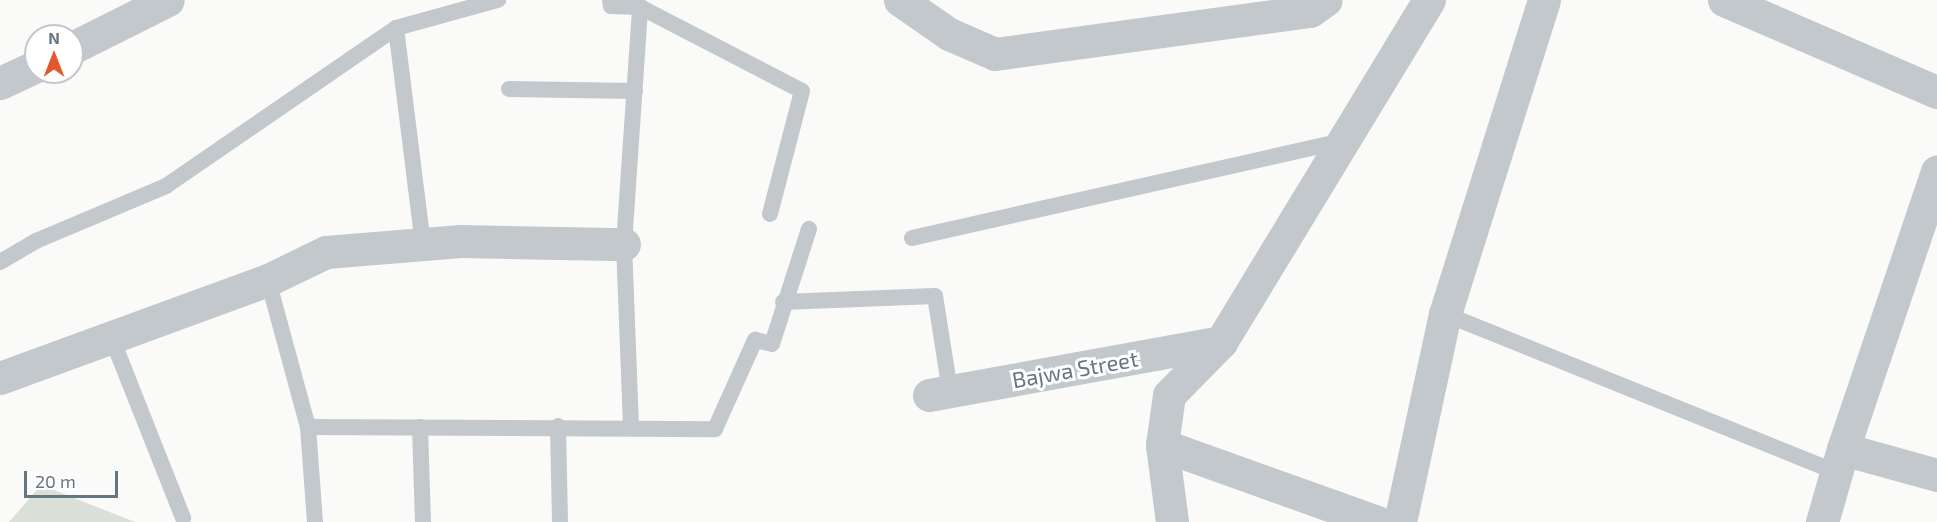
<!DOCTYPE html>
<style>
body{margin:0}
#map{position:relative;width:1937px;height:522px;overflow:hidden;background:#fafaf8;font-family:"Exo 2",sans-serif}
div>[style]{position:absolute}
.green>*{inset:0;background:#dadfd7}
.service>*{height:16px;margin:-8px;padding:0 8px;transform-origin:8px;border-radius:8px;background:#c3c8cc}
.minor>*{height:33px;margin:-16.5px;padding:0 16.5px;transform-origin:16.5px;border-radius:16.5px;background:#c3c8cc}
span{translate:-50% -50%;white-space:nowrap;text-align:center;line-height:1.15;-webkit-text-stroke:6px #fff;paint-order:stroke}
.street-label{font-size:22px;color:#657683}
.north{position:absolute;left:24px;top:24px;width:60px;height:60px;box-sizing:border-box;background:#fff;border:2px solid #c1c8cd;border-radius:50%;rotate:0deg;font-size:16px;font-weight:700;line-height:24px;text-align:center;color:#657683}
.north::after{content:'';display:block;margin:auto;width:21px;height:27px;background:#e4572e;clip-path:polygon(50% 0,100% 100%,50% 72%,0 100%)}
.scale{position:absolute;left:24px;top:471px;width:94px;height:27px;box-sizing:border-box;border:3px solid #657683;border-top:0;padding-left:8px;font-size:18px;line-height:21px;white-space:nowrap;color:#657683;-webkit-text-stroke:4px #fff;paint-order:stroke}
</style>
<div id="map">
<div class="green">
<i style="clip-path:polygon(41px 485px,135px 522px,9px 522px)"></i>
</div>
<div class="service">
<i style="left:610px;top:0;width:6px;rotate:81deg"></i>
<i style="left:611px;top:6px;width:29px;rotate:2deg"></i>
<i style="left:640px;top:7px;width:182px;rotate:27.4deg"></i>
<i style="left:802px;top:91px;width:127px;rotate:104.6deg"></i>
<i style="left:396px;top:28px;width:218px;rotate:82.9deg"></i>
<i style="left:509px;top:89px;width:126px;rotate:0.9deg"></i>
<i style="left:912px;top:238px;width:440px;rotate:-12.7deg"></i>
<i style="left:0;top:262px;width:42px;rotate:-30.3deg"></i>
<i style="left:36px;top:241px;width:141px;rotate:-22.9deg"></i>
<i style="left:166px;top:186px;width:279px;rotate:-34.5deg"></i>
<i style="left:396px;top:28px;width:106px;rotate:-15.4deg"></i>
<i style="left:268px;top:280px;width:152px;rotate:74.8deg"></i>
<i style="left:308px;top:427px;width:95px;rotate:85.8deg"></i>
<i style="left:783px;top:302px;width:152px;rotate:-2.3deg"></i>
<i style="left:935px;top:296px;width:96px;rotate:81deg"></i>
<i style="left:1445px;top:314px;width:425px;rotate:22deg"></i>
<i style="left:111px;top:336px;width:196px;rotate:68.4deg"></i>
<i style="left:558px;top:426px;width:96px;rotate:88.8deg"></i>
<i style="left:631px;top:426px;width:182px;rotate:-92.2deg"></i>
<i style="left:624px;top:244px;width:238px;rotate:-86.1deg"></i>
<i style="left:308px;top:427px;width:407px;rotate:0.3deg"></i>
<i style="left:715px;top:429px;width:98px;rotate:-65.8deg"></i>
<i style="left:755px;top:340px;width:17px;rotate:13deg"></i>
<i style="left:772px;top:344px;width:121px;rotate:-72.2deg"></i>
<i style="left:420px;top:427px;width:95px;rotate:88.2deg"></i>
</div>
<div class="minor">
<i style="left:900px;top:0;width:60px;rotate:34.8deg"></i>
<i style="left:949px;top:34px;width:50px;rotate:23.5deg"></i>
<i style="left:995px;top:54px;width:318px;rotate:-7.8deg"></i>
<i style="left:1310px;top:11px;width:19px;rotate:-35deg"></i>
<i style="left:1724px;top:0;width:232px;rotate:23.4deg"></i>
<i style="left:72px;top:48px;width:107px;rotate:-26.6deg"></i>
<i style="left:0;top:83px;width:40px;rotate:-25deg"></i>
<i style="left:0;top:378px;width:285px;rotate:-20.1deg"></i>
<i style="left:268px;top:280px;width:64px;rotate:-25.8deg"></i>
<i style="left:326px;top:252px;width:135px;rotate:-4.7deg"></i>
<i style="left:461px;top:241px;width:163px;rotate:1.1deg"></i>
<i style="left:929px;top:395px;width:297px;rotate:-10.3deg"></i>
<i style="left:1162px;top:445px;width:228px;rotate:19.7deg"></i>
<i style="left:1843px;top:449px;width:98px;rotate:15.5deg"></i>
<i style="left:1172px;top:522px;width:78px;rotate:-97.4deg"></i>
<i style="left:1162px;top:445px;width:50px;rotate:-82deg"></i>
<i style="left:1169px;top:395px;width:74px;rotate:-45.5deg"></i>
<i style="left:1221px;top:342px;width:400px;rotate:-58.7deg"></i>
<i style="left:1400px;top:522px;width:213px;rotate:-77.8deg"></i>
<i style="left:1445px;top:314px;width:329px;rotate:-72.5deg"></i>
<i style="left:1822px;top:522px;width:76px;rotate:-74deg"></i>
<i style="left:1843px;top:449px;width:293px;rotate:-71.3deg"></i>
</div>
<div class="street-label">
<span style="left:1075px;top:369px;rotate:-10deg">Bajwa Street</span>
</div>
<div class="north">N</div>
<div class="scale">20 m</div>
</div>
